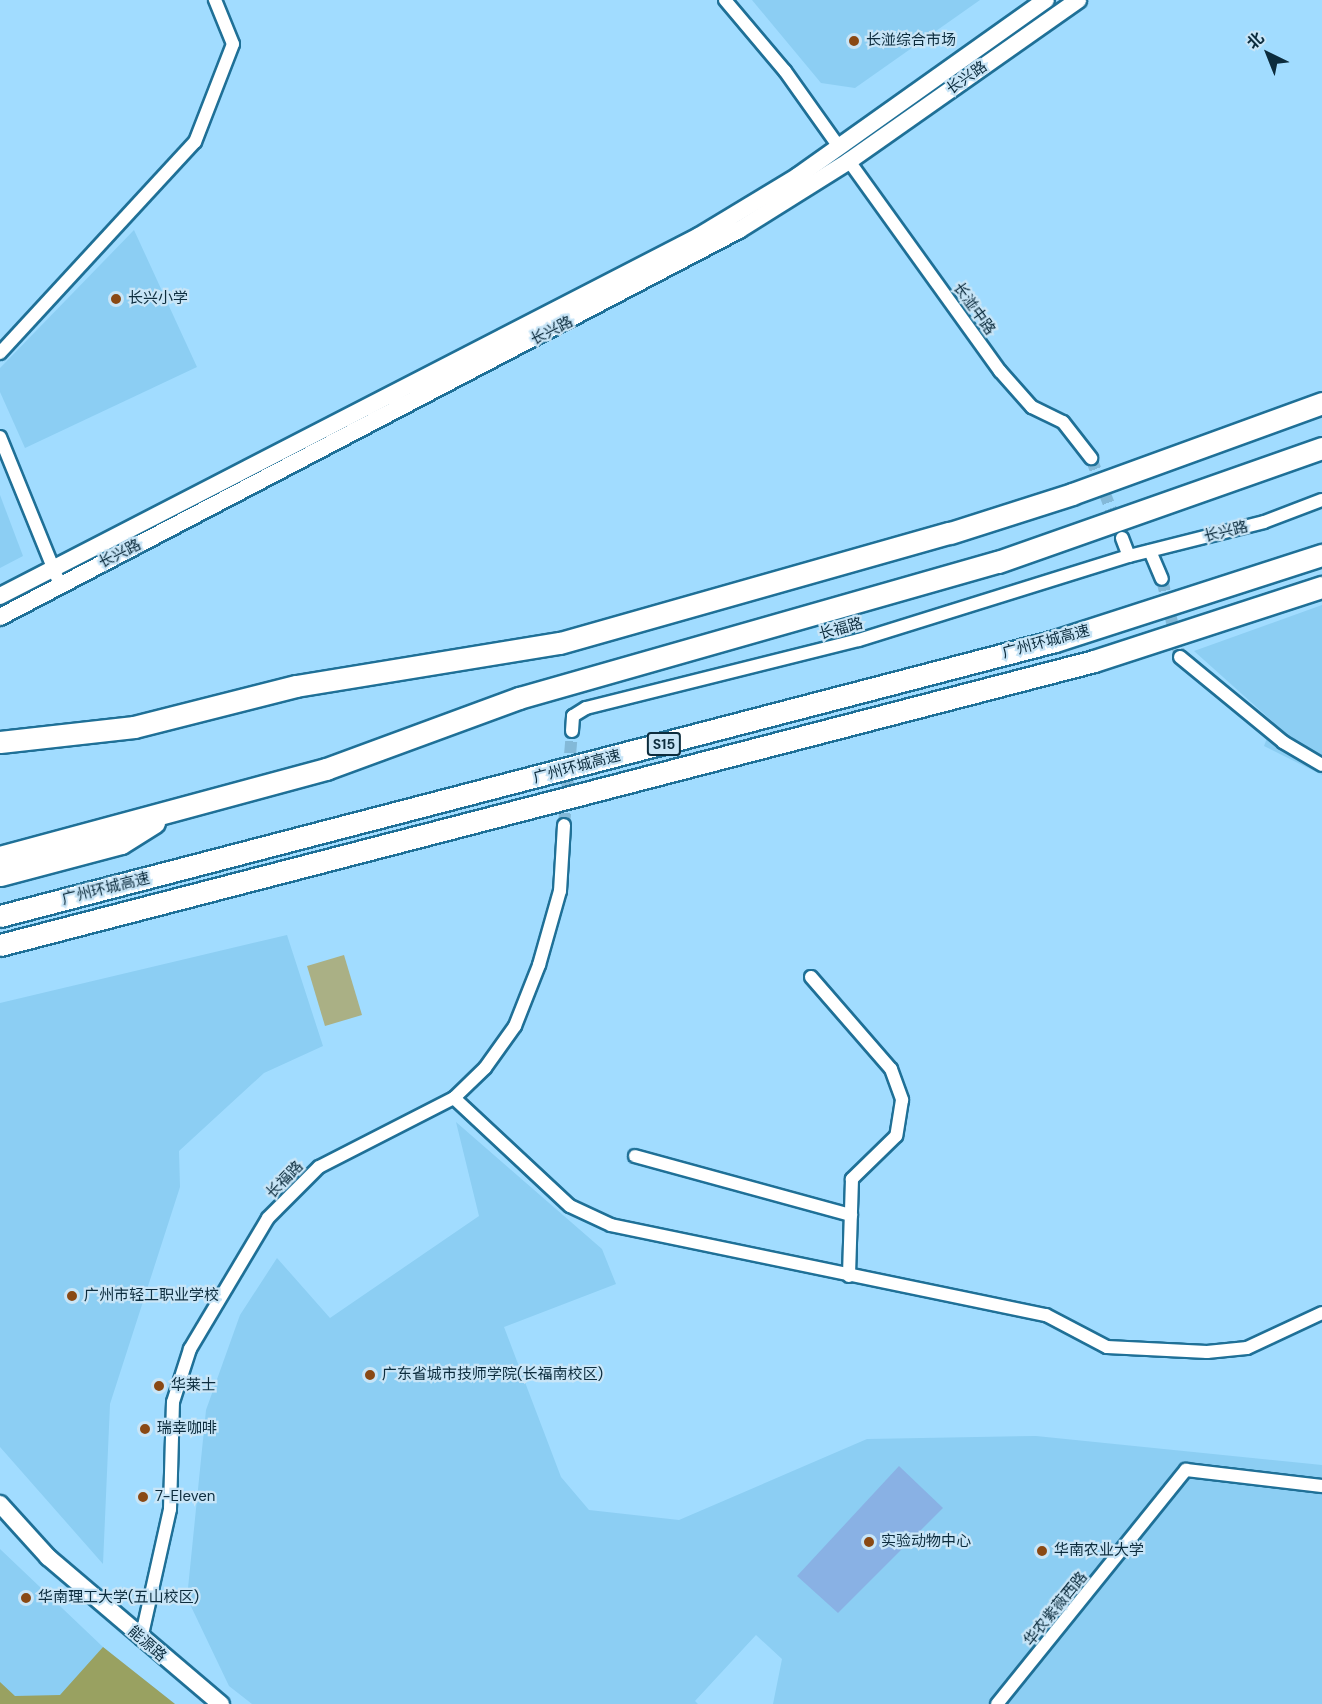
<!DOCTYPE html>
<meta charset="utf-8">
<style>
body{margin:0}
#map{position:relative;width:1322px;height:1704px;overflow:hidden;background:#a1dcff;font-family:"DM Sans","Noto Sans SC",sans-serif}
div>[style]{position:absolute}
.built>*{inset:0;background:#8ccef3}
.green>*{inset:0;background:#aab085}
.forest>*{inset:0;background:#99a161}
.building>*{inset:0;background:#89b1e4}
.street-tunnel>*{height:12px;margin-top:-6px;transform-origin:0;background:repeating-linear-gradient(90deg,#83b9d8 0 12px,transparent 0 18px)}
.roads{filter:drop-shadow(2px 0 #1f7097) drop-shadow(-2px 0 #1f7097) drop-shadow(0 2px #1f7097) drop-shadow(0 -2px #1f7097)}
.street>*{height:12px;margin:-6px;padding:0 6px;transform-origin:6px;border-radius:6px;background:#fff}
.secondary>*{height:16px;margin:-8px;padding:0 8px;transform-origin:8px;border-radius:8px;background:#fff}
.highway>*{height:21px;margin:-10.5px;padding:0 10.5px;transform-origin:10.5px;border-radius:10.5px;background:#fff}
.dots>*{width:16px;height:16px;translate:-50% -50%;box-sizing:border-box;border:3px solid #c8e5f7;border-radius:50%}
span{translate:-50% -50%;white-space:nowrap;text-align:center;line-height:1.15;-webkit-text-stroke:4.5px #c8e5f7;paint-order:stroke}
.shield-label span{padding:2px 4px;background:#c8e5f7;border:2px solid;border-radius:4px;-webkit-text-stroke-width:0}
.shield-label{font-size:14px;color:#0c2c3d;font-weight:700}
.poi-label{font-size:15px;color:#0c2c3d}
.left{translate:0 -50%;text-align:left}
.street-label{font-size:15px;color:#0c2c3d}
.north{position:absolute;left:1238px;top:24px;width:60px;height:60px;-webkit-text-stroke:4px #c8e5f7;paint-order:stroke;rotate:317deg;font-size:16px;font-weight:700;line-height:24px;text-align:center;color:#0c2c3d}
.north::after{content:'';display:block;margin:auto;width:21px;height:27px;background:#0c2c3d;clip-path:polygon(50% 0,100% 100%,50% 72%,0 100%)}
</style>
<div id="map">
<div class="built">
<i style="clip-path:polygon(752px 0,980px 0,855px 88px,821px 83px)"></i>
<i style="clip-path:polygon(134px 230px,197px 367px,25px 448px,0 392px,0 368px)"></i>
<i style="clip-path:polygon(0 495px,23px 556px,0 568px)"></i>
<i style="clip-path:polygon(1322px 605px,1322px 775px,1264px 746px,1273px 722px,1194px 651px)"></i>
<i style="clip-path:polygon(287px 935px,323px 1046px,264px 1073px,179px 1151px,180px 1187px,110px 1404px,103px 1564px,0 1447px,0 1003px)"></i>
<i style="clip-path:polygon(456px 1122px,602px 1249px,616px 1284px,504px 1327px,561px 1477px,589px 1510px,679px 1520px,867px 1439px,1036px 1436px,1322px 1465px,1322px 1704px,773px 1704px,782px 1659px,756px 1635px,695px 1701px,698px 1704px,252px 1704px,229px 1686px,187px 1598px,206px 1410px,240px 1315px,277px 1258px,330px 1318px,479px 1216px)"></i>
<i style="clip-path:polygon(0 1549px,103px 1647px,175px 1704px,0 1704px)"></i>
</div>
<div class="green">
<i style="clip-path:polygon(344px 955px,362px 1015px,325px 1026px,307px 966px)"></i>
</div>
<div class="forest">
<i style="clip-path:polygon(103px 1647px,175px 1704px,0 1704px,0 1682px,15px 1696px,60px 1695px)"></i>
</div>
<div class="building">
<i style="clip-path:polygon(899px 1466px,943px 1508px,838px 1613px,797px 1576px)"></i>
</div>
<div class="street-tunnel">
<i style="left:1091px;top:458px;width:86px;rotate:68.8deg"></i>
<i style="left:1162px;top:579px;width:80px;rotate:77deg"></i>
<i style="left:564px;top:825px;width:94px;rotate:-85.1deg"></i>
</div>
<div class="roads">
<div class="street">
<i style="left:725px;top:0;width:93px;rotate:49.8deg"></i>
<i style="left:785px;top:71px;width:93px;rotate:54.6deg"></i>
<i style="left:849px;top:161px;width:259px;rotate:54.3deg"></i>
<i style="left:1000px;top:371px;width:48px;rotate:48.4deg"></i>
<i style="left:1032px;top:407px;width:34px;rotate:26deg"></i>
<i style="left:1063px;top:422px;width:46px;rotate:52.1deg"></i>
<i style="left:0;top:353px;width:287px;rotate:-47.3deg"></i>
<i style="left:195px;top:142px;width:105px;rotate:-68.8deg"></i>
<i style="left:233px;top:44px;width:48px;rotate:-112.2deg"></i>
<i style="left:0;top:437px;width:160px;rotate:67.9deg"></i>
<i style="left:1122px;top:538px;width:19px;rotate:69deg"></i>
<i style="left:1150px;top:551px;width:30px;rotate:67deg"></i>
<i style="left:1180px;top:657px;width:134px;rotate:39.5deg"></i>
<i style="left:1283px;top:742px;width:45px;rotate:30.5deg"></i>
<i style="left:572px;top:731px;width:15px;rotate:-86deg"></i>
<i style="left:573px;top:716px;width:15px;rotate:-32deg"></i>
<i style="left:586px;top:708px;width:281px;rotate:-14deg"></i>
<i style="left:859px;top:640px;width:283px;rotate:-17.3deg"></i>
<i style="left:1129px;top:556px;width:139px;rotate:-14.1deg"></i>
<i style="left:1264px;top:522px;width:62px;rotate:-20.8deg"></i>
<i style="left:811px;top:977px;width:122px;rotate:49deg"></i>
<i style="left:891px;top:1069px;width:33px;rotate:70deg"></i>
<i style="left:902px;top:1100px;width:36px;rotate:99deg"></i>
<i style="left:896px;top:1136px;width:62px;rotate:135.7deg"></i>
<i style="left:852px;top:1179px;width:97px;rotate:91.8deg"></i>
<i style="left:454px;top:1098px;width:158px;rotate:43deg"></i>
<i style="left:570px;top:1206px;width:45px;rotate:24.9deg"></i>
<i style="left:611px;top:1225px;width:444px;rotate:11.7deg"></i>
<i style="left:1046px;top:1315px;width:69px;rotate:27.7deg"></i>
<i style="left:1107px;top:1347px;width:100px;rotate:2.9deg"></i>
<i style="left:1207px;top:1352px;width:40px;rotate:-5.7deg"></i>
<i style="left:1247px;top:1348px;width:83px;rotate:-25deg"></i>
<i style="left:635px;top:1156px;width:224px;rotate:15.3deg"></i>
<i style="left:141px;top:1639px;width:133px;rotate:-77.4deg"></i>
<i style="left:170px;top:1509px;width:107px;rotate:-88.4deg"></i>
<i style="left:173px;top:1402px;width:56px;rotate:-72.2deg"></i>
<i style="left:190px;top:1349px;width:152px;rotate:-59.2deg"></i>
<i style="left:268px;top:1218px;width:72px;rotate:-45deg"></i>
<i style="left:319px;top:1167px;width:152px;rotate:-27.1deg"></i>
<i style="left:454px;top:1098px;width:43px;rotate:-44.1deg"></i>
<i style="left:485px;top:1068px;width:52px;rotate:-54.5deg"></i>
<i style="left:515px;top:1026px;width:66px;rotate:-68.5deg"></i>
<i style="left:539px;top:965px;width:77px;rotate:-74.2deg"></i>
<i style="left:560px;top:891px;width:66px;rotate:-86.5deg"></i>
<i style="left:997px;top:1704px;width:301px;rotate:-51.1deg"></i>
<i style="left:1186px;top:1470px;width:137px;rotate:6.7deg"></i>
</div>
<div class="secondary">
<i style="left:0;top:596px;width:786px;rotate:-27.25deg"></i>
<i style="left:699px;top:236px;width:116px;rotate:-31.2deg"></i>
<i style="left:798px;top:176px;width:304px;rotate:-35.4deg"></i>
<i style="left:0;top:617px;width:834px;rotate:-27.64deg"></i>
<i style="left:739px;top:230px;width:130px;rotate:-32.1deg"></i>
<i style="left:849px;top:161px;width:280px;rotate:-35.1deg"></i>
<i style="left:0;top:1504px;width:72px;rotate:47.8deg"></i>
<i style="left:48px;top:1557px;width:227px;rotate:40.4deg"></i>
</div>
<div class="highway">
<i style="left:0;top:742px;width:135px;rotate:-6.4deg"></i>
<i style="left:134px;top:727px;width:167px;rotate:-14.2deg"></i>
<i style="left:296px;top:686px;width:267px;rotate:-9.3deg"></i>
<i style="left:560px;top:643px;width:405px;rotate:-15.8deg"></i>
<i style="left:950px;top:533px;width:128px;rotate:-17.7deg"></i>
<i style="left:1072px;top:494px;width:266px;rotate:-20deg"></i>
<i style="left:0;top:857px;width:338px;rotate:-15.1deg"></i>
<i style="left:326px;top:769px;width:206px;rotate:-20.2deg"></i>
<i style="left:519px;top:698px;width:498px;rotate:-15.9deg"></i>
<i style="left:998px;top:562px;width:343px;rotate:-19.4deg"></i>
<i style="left:0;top:875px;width:125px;rotate:-14.8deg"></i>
<i style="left:121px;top:843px;width:39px;rotate:-32deg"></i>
<i style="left:0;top:916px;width:1090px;rotate:-14.61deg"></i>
<i style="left:1055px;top:641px;width:281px;rotate:-17.9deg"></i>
<i style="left:0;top:945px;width:1130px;rotate:-14.55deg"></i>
<i style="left:1094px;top:661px;width:240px;rotate:-18deg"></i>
</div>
</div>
<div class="dots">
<i style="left:854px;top:41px;background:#8a4914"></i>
<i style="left:116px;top:299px;background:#8a4914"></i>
<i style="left:72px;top:1296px;background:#8a4914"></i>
<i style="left:370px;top:1375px;background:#8a4914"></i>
<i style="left:159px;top:1386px;background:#8a4914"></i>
<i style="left:145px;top:1429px;background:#8a4914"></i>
<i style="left:143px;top:1497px;background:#8a4914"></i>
<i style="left:869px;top:1542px;background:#8a4914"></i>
<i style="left:1042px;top:1551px;background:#8a4914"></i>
<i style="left:26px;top:1598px;background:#8a4914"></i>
</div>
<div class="shield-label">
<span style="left:664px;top:744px">S15</span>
</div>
<div class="poi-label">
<span class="left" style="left:866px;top:41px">长湴综合市场</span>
<span class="left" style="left:128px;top:299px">长兴小学</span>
<span class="left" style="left:84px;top:1296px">广州市轻工职业学校</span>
<span class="left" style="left:382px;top:1375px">广东省城市技师学院(长福南校区)</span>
<span class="left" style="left:171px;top:1386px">华莱士</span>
<span class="left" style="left:157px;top:1429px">瑞幸咖啡</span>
<span class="left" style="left:155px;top:1497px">7-Eleven</span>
<span class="left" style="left:881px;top:1542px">实验动物中心</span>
<span class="left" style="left:1054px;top:1551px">华南农业大学</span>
<span class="left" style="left:38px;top:1598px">华南理工大学(五山校区)</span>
</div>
<div class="street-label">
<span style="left:967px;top:78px;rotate:-35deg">长兴路</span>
<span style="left:974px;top:309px;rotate:54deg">长湴中路</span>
<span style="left:552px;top:331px;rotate:-27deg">长兴路</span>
<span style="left:1226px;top:532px;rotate:-14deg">长兴路</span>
<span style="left:120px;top:554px;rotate:-27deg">长兴路</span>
<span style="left:841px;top:629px;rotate:-15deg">长福路</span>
<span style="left:1046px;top:642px;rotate:-15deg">广州环城高速</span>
<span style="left:577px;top:767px;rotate:-15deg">广州环城高速</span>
<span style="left:106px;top:889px;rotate:-14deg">广州环城高速</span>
<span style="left:285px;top:1180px;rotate:-46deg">长福路</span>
<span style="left:1056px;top:1609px;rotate:-51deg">华农紫薇西路</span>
<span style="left:147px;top:1644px;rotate:41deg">能源路</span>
</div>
<div class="north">北</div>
</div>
